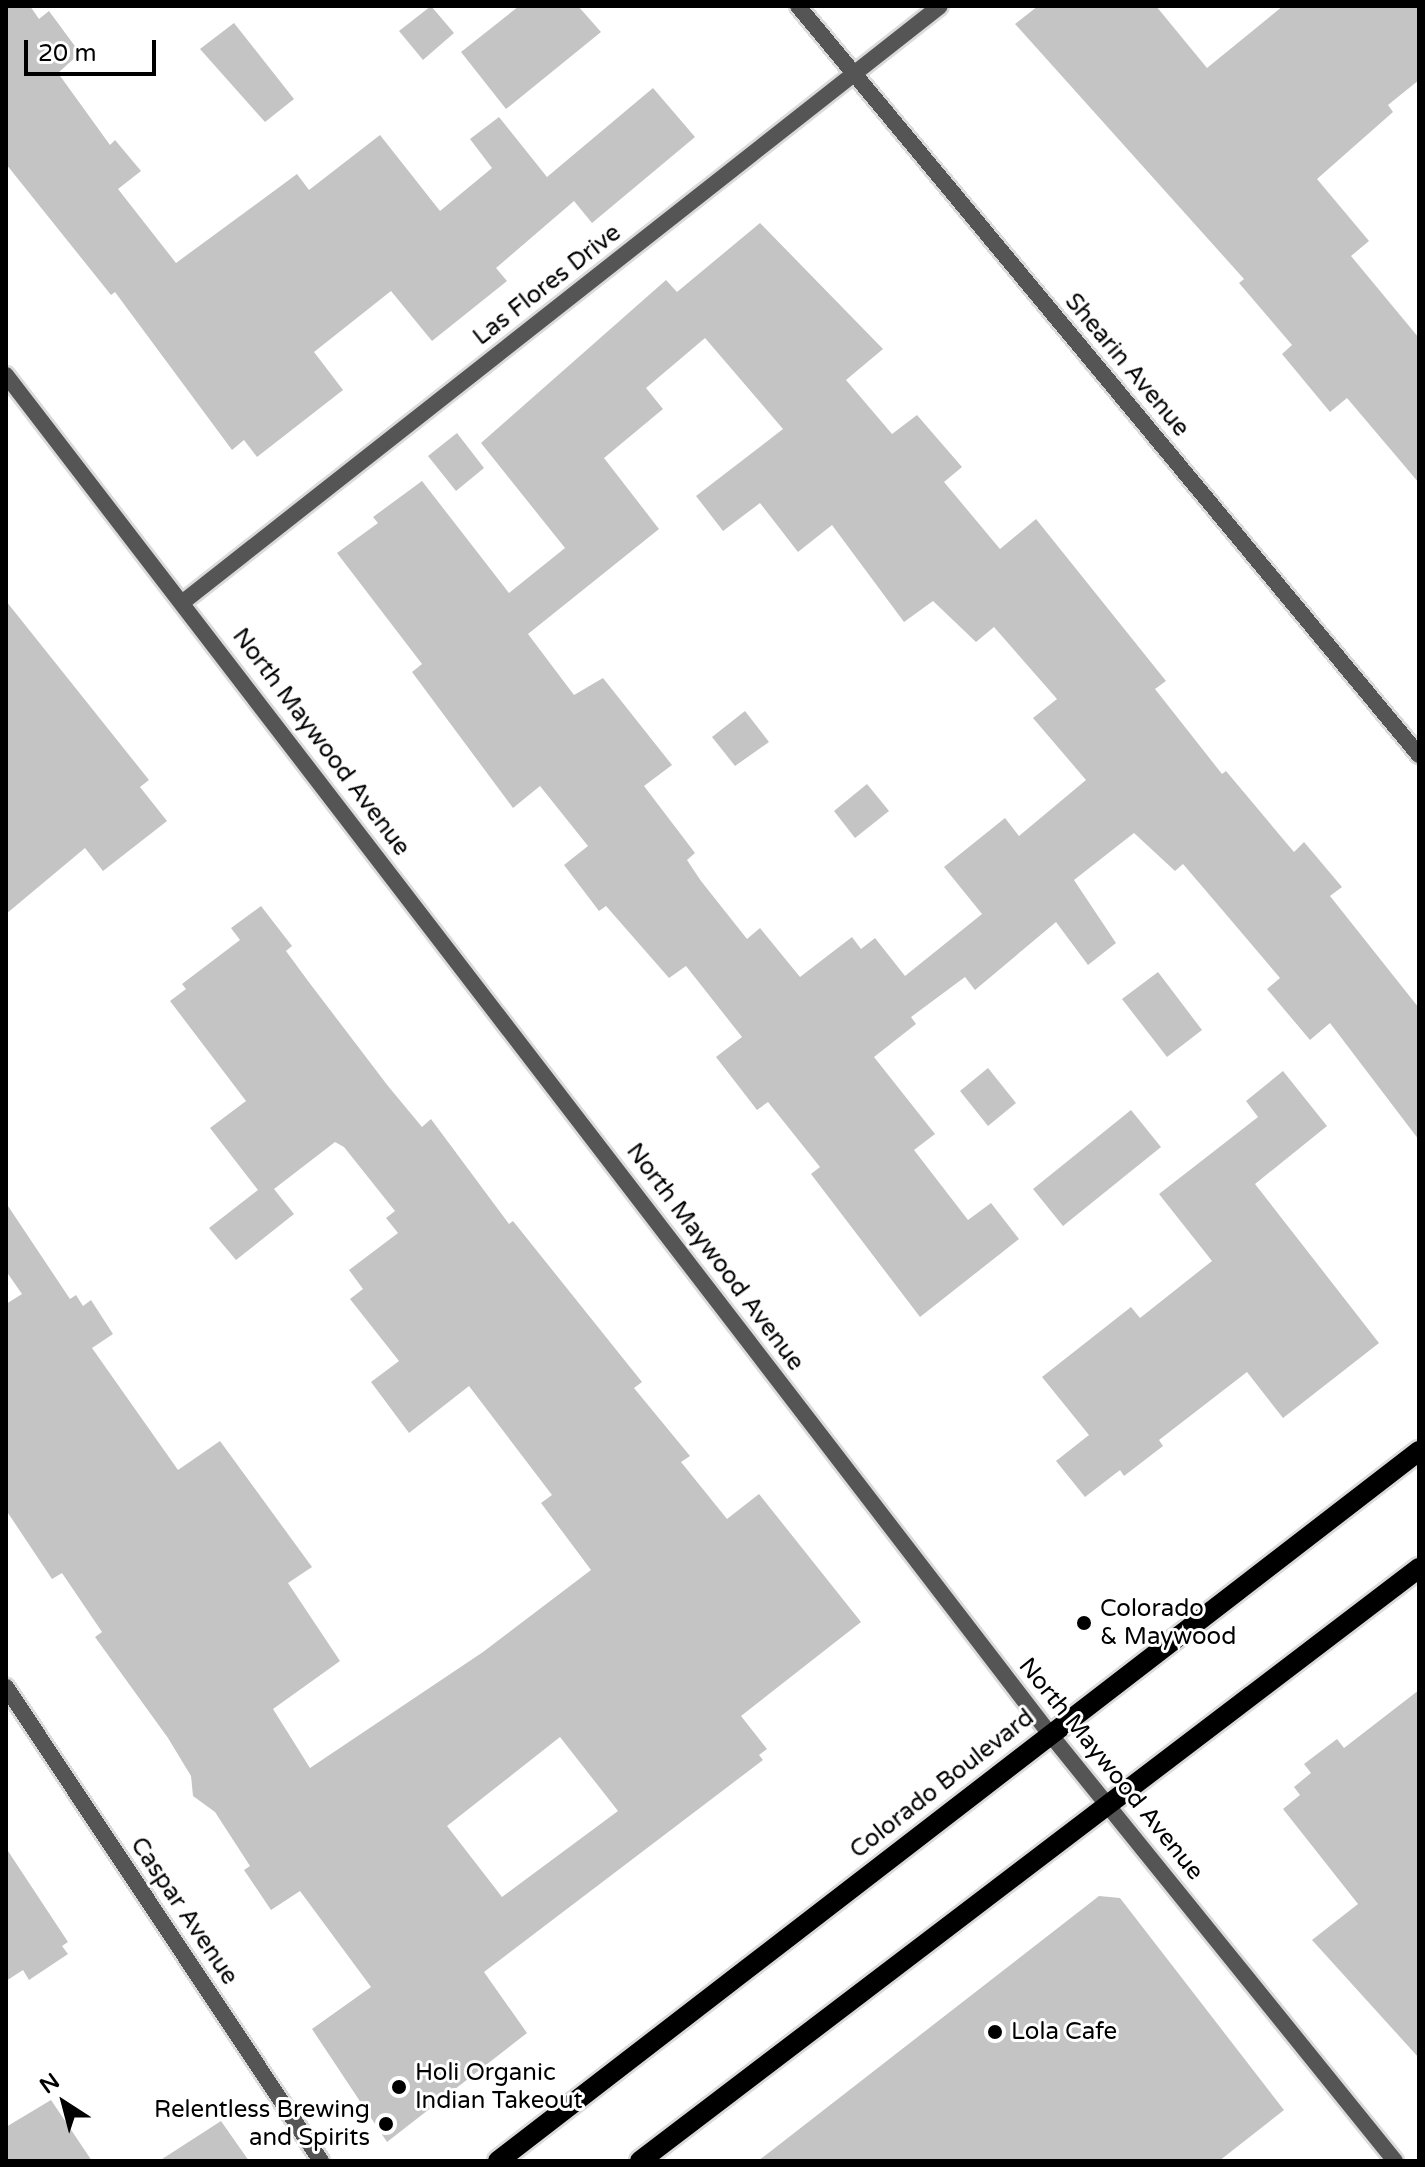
<!DOCTYPE html>
<style>
body{margin:0}
#map{position:relative;width:1425px;height:2167px;overflow:hidden;background:#fff;font-family:"Varela Round",sans-serif}
div>[style]{position:absolute}
.building>*{inset:0;background:#c4c4c4}
.roads{filter:drop-shadow(2px 0 #dbdbdb) drop-shadow(-2px 0 #dbdbdb) drop-shadow(0 2px #dbdbdb) drop-shadow(0 -2px #dbdbdb)}
.minor>*{height:16px;margin:-8px;padding:0 8px;transform-origin:8px;border-radius:8px;background:#555}
.primary>*{height:20px;margin:-10px;padding:0 10px;transform-origin:10px;border-radius:10px;background:#000}
.dots>*{width:22px;height:22px;translate:-50% -50%;box-sizing:border-box;border:4px solid #fff;border-radius:50%}
span{translate:-50% -50%;white-space:nowrap;text-align:center;line-height:1.15;-webkit-text-stroke:6px #fff;paint-order:stroke}
.street-label{font-size:24px;color:#000}
.poi-label{font-size:24px;color:#000}
.left{translate:0 -50%;text-align:left}
.right{translate:-100% -50%;text-align:right}
.frame{position:absolute;inset:0;border:8px solid #000;pointer-events:none}
.north{position:absolute;left:24px;top:2063px;width:80px;height:80px;-webkit-text-stroke:6px #fff;paint-order:stroke;rotate:324deg;font-size:22px;font-weight:700;line-height:32px;text-align:center;color:#000}
.north::after{content:'';display:block;margin:auto;width:28px;height:36px;background:#000;clip-path:polygon(50% 0,100% 100%,50% 72%,0 100%)}
.scale{position:absolute;left:24px;top:40px;width:132px;height:36px;box-sizing:border-box;border:4px solid #000;border-top:0;padding-left:10px;font-size:24px;line-height:28px;white-space:nowrap;color:#000;-webkit-text-stroke:6px #fff;paint-order:stroke}
</style>
<div id="map">
<div class="building">
<i style="clip-path:polygon(6px 6px,30px 6px,39px 19px,49px 11px,80px 53px,58px 73px,110px 145px,115px 140px,141px 171px,118px 189px,176px 263px,297px 174px,309px 190px,380px 135px,440px 211px,492px 168px,470px 139px,499px 117px,547px 177px,653px 88px,695px 137px,592px 223px,574px 201px,496px 268px,507px 281px,432px 341px,391px 291px,314px 352px,343px 390px,257px 457px,244px 440px,232px 450px,115px 292px,111px 295px,6px 164px)"></i>
<i style="clip-path:polygon(431px 6px,454px 33px,423px 60px,399px 31px)"></i>
<i style="clip-path:polygon(519px 6px,578px 6px,601px 32px,506px 109px,461px 52px)"></i>
<i style="clip-path:polygon(1038px 6px,1156px 6px,1207px 68px,1283px 6px,1419px 6px,1419px 80px,1388px 105px,1393px 112px,1317px 179px,1369px 241px,1351px 256px,1419px 338px,1419px 483px,1347px 398px,1330px 412px,1282px 354px,1292px 345px,1239px 283px,1244px 279px,1015px 24px)"></i>
<i style="clip-path:polygon(234px 23px,294px 99px,265px 122px,200px 49px)"></i>
<i style="clip-path:polygon(evenodd,760px 223px,883px 349px,846px 380px,892px 434px,917px 415px,962px 467px,944px 482px,1000px 549px,1036px 519px,1166px 681px,1155px 689px,1222px 774px,1226px 771px,1294px 852px,1304px 842px,1342px 887px,1330px 896px,1419px 1008px,1419px 1140px,1330px 1023px,1310px 1040px,1267px 989px,1280px 978px,1224px 912px,1183px 864px,1175px 871px,1134px 833px,1074px 880px,1116px 943px,1088px 965px,1056px 922px,975px 990px,965px 977px,911px 1017px,916px 1024px,874px 1057px,935px 1134px,914px 1150px,968px 1220px,991px 1203px,1019px 1239px,920px 1317px,811px 1174px,820px 1167px,768px 1102px,757px 1110px,716px 1057px,742px 1037px,686px 966px,669px 978px,606px 906px,599px 911px,564px 865px,588px 846px,540px 786px,513px 808px,412px 672px,422px 664px,337px 553px,378px 523px,373px 517px,422px 481px,509px 593px,565px 548px,481px 443px,666px 280px,677px 292px,760px 223px,705px 338px,783px 429px,696px 496px,723px 531px,760px 503px,798px 552px,832px 525px,904px 622px,933px 601px,976px 642px,994px 627px,1057px 699px,1033px 718px,1086px 780px,1019px 836px,1005px 818px,944px 867px,982px 914px,905px 976px,875px 938px,861px 949px,852px 937px,800px 977px,760px 928px,747px 939px,701px 881px,687px 860px,695px 853px,644px 786px,672px 765px,603px 678px,574px 695px,528px 634px,659px 529px,604px 458px,663px 409px,646px 388px,705px 338px)"></i>
<i style="clip-path:polygon(457px 433px,484px 468px,456px 491px,428px 456px)"></i>
<i style="clip-path:polygon(6px 601px,149px 780px,140px 787px,167px 821px,103px 871px,85px 848px,6px 914px)"></i>
<i style="clip-path:polygon(745px 711px,769px 742px,735px 766px,712px 737px)"></i>
<i style="clip-path:polygon(867px 784px,889px 811px,855px 838px,834px 811px)"></i>
<i style="clip-path:polygon(evenodd,261px 906px,292px 946px,286px 951px,308px 981px,388px 1086px,422px 1127px,431px 1119px,509px 1224px,513px 1221px,642px 1382px,634px 1388px,690px 1456px,681px 1462px,727px 1519px,759px 1494px,861px 1622px,741px 1716px,767px 1749px,759px 1755px,763px 1760px,484px 1972px,527px 2033px,387px 2142px,312px 2029px,371px 1987px,300px 1891px,271px 1910px,244px 1870px,250px 1866px,215px 1812px,193px 1796px,191px 1776px,168px 1738px,95px 1637px,102px 1632px,62px 1573px,52px 1579px,6px 1510px,6px 1304px,22px 1294px,6px 1271px,6px 1203px,70px 1299px,76px 1295px,83px 1306px,91px 1300px,113px 1334px,92px 1348px,178px 1470px,220px 1441px,312px 1567px,288px 1583px,340px 1661px,273px 1709px,310px 1768px,483px 1652px,591px 1570px,541px 1503px,552px 1495px,469px 1386px,409px 1433px,371px 1382px,399px 1361px,350px 1299px,363px 1289px,349px 1270px,398px 1233px,386px 1218px,395px 1211px,344px 1147px,335px 1142px,274px 1189px,294px 1214px,236px 1260px,209px 1228px,258px 1190px,210px 1128px,246px 1101px,170px 1001px,186px 989px,182px 984px,240px 940px,231px 928px,261px 906px,560px 1737px,618px 1811px,502px 1897px,447px 1826px,560px 1737px)"></i>
<i style="clip-path:polygon(1158px 972px,1202px 1030px,1167px 1057px,1122px 999px)"></i>
<i style="clip-path:polygon(988px 1068px,1016px 1103px,988px 1126px,960px 1091px)"></i>
<i style="clip-path:polygon(1283px 1071px,1327px 1126px,1255px 1184px,1379px 1343px,1283px 1418px,1247px 1372px,1159px 1440px,1163px 1446px,1124px 1476px,1120px 1470px,1085px 1497px,1056px 1461px,1089px 1435px,1042px 1377px,1131px 1307px,1140px 1318px,1212px 1261px,1159px 1194px,1258px 1117px,1246px 1101px)"></i>
<i style="clip-path:polygon(1131px 1110px,1161px 1147px,1063px 1226px,1033px 1189px)"></i>
<i style="clip-path:polygon(1419px 1690px,1419px 2058px,1312px 1940px,1358px 1904px,1283px 1809px,1300px 1795px,1294px 1787px,1311px 1773px,1304px 1764px,1337px 1739px,1344px 1748px)"></i>
<i style="clip-path:polygon(6px 1848px,68px 1942px,62px 1946px,68px 1954px,29px 1980px,23px 1970px,6px 1981px)"></i>
<i style="clip-path:polygon(1099px 1896px,1120px 1898px,1284px 2110px,1219px 2161px,758px 2161px)"></i>
<i style="clip-path:polygon(51px 2100px,92px 2161px,6px 2161px,6px 2127px)"></i>
<i style="clip-path:polygon(221px 2121px,249px 2161px,159px 2161px)"></i>
</div>
<div class="roads">
<div class="minor">
<i style="left:798px;top:6px;width:973px;rotate:50.34deg"></i>
<i style="left:6px;top:375px;width:1714px;rotate:52.47deg"></i>
<i style="left:1050px;top:1734px;width:549px;rotate:51.06deg"></i>
<i style="left:183px;top:602px;width:963px;rotate:-38.21deg"></i>
<i style="left:6px;top:1687px;width:569px;rotate:56.39deg"></i>
</div>
<div class="primary">
<i style="left:498px;top:2161px;width:1163px;rotate:-37.63deg"></i>
<i style="left:640px;top:2161px;width:979px;rotate:-37.28deg"></i>
</div>
</div>
<div class="dots">
<i style="left:1084px;top:1623px;background:#000"></i>
<i style="left:995px;top:2032px;background:#000"></i>
<i style="left:399px;top:2087px;background:#000"></i>
<i style="left:386px;top:2124px;background:#000"></i>
</div>
<div class="street-label">
<span style="left:547px;top:285px;rotate:-38deg">Las Flores Drive</span>
<span style="left:1127px;top:365px;rotate:50deg">Shearin Avenue</span>
<span style="left:321px;top:742px;rotate:53deg">North Maywood Avenue</span>
<span style="left:715px;top:1257px;rotate:53deg">North Maywood Avenue</span>
<span style="left:1111px;top:1769px;rotate:51deg">North Maywood Avenue</span>
<span style="left:942px;top:1784px;rotate:-38deg">Colorado Boulevard</span>
<span style="left:184px;top:1911px;rotate:56deg">Caspar Avenue</span>
</div>
<div class="poi-label">
<span class="left" style="left:1100px;top:1623px">Colorado<br>&amp; Maywood</span>
<span class="left" style="left:1011px;top:2032px">Lola Cafe</span>
<span class="left" style="left:415px;top:2087px">Holi Organic<br>Indian Takeout</span>
<span class="right" style="left:370px;top:2124px">Relentless Brewing<br>and Spirits</span>
</div>
<div class="frame"></div>
<div class="north">N</div>
<div class="scale">20 m</div>
</div>
